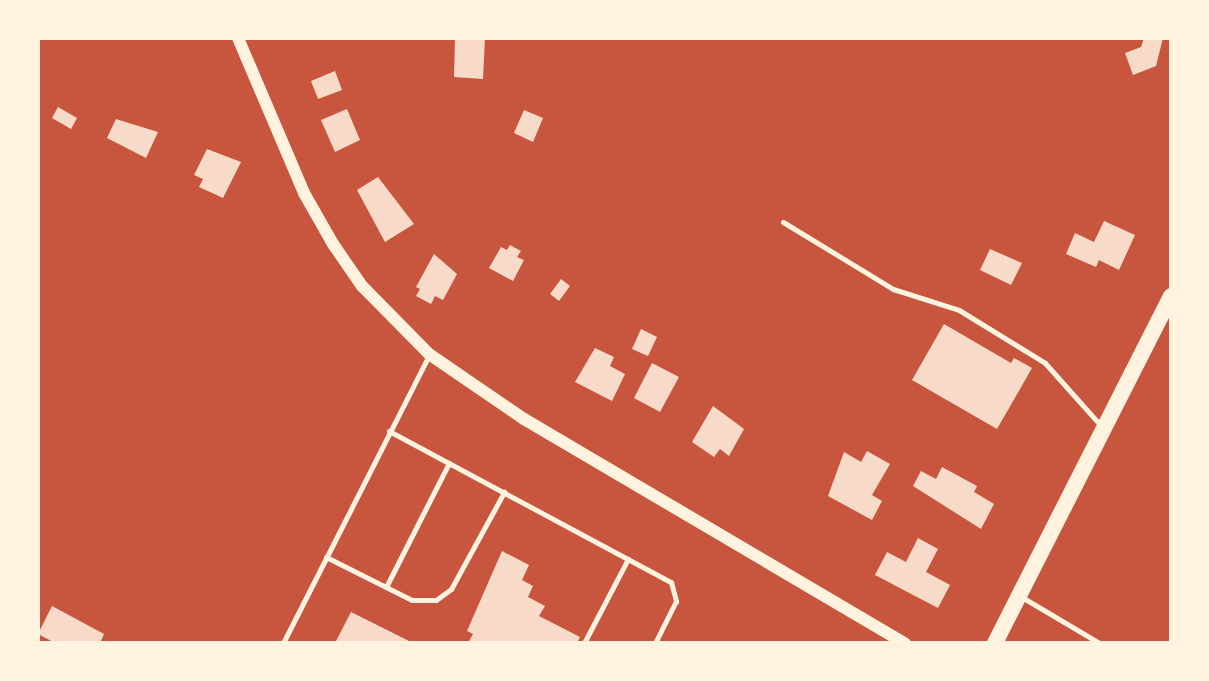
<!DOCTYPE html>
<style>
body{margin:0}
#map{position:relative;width:1209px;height:681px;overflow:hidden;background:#c8553d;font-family:Signika,sans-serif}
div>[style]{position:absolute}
.building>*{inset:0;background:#f7dbc8}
.service>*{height:5px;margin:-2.5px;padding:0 2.5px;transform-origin:2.5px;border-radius:2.5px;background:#fff3e0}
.tertiary>*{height:12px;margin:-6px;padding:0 6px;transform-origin:6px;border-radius:6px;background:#fff3e0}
.primary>*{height:16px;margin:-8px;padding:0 8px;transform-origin:8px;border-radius:8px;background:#fff3e0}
span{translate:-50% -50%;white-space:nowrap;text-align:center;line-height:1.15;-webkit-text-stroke:7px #fff3e0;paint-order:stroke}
.frame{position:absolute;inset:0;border:40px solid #fff3e0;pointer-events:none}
</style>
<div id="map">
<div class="building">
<i style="clip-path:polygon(455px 38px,485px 38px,483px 79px,454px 77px)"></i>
<i style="clip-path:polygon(1144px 38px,1163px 38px,1156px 66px,1133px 75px,1125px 53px,1141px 47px)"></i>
<i style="clip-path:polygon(335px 71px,342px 90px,318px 99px,311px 81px)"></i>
<i style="clip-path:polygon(58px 107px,77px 118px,71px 129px,52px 118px)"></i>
<i style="clip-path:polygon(347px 109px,360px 140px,335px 152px,321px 120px)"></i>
<i style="clip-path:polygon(524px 110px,543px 118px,533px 142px,514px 133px)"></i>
<i style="clip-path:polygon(116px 119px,158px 132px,146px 158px,107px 138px)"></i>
<i style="clip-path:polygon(207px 149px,241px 162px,223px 198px,199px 187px,203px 179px,194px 175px)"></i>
<i style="clip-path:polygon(378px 177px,414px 224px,385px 242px,357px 190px)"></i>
<i style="clip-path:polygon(1104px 221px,1135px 235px,1119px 270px,1099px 260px,1096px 267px,1066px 254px,1075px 233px,1094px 242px)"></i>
<i style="clip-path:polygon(510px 245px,521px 251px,517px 257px,524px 260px,513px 281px,489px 268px,501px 247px,507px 250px)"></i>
<i style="clip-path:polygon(990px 249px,1022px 263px,1011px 285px,980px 270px)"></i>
<i style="clip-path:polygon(434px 254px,457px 274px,443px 300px,435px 296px,431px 304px,416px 296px,420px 289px,416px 287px)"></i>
<i style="clip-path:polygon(561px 279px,570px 286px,559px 301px,550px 294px)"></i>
<i style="clip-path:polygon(944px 324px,1011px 363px,1014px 358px,1032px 368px,997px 429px,912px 380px)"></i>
<i style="clip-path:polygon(641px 329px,657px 337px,648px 356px,632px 349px)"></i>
<i style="clip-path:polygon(595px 348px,614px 357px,610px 366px,625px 374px,612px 401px,575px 382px)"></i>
<i style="clip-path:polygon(652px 363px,679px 377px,660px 412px,634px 398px)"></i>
<i style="clip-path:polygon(713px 406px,744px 429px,729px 456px,720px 449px,714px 457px,692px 442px)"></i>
<i style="clip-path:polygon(867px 451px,890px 464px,872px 495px,882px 501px,872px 520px,828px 496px,844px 452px,861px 462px)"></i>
<i style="clip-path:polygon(942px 467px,977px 486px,974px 492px,994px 504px,981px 529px,913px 486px,921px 471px,936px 479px)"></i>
<i style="clip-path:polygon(918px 538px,938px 549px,926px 572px,950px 585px,938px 608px,875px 575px,887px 552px,906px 562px)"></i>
<i style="clip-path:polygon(502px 551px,529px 565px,522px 580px,533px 586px,528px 597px,545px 606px,539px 616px,580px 637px,577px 643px,468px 643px,473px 634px,467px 631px)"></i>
<i style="clip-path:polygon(52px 606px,104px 634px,100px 643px,55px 643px,38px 634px)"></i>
<i style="clip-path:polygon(351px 612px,413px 643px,335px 643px)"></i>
</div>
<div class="service">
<i style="left:783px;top:222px;width:129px;rotate:31.3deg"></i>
<i style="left:893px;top:289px;width:69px;rotate:17.7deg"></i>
<i style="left:959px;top:310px;width:101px;rotate:31.6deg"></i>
<i style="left:1045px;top:363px;width:86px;rotate:48.3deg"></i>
<i style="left:389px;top:431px;width:320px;rotate:28.2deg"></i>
<i style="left:671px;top:582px;width:20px;rotate:75deg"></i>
<i style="left:676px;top:601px;width:47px;rotate:116.6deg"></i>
<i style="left:326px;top:557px;width:96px;rotate:26.6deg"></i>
<i style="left:412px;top:600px;width:24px"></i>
<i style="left:436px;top:600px;width:19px;rotate:-36deg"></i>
<i style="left:451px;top:589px;width:111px;rotate:-61.3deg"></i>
<i style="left:386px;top:587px;width:139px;rotate:-63.1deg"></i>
<i style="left:1020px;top:596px;width:92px;rotate:30.7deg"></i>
<i style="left:283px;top:643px;width:323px;rotate:-63.1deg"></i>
<i style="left:584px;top:643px;width:95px;rotate:-62.4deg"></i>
</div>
<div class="tertiary">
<i style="left:238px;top:38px;width:168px;rotate:66.9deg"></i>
<i style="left:304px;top:193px;width:59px;rotate:60.4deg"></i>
<i style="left:333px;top:244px;width:51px;rotate:55.4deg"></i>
<i style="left:362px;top:286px;width:95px;rotate:45.4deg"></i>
<i style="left:429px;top:354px;width:115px;rotate:34.4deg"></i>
<i style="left:524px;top:419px;width:442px;rotate:30.5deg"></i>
</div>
<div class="primary">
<i style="left:995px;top:643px;width:389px;rotate:-63.1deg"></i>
</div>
<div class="frame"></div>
</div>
